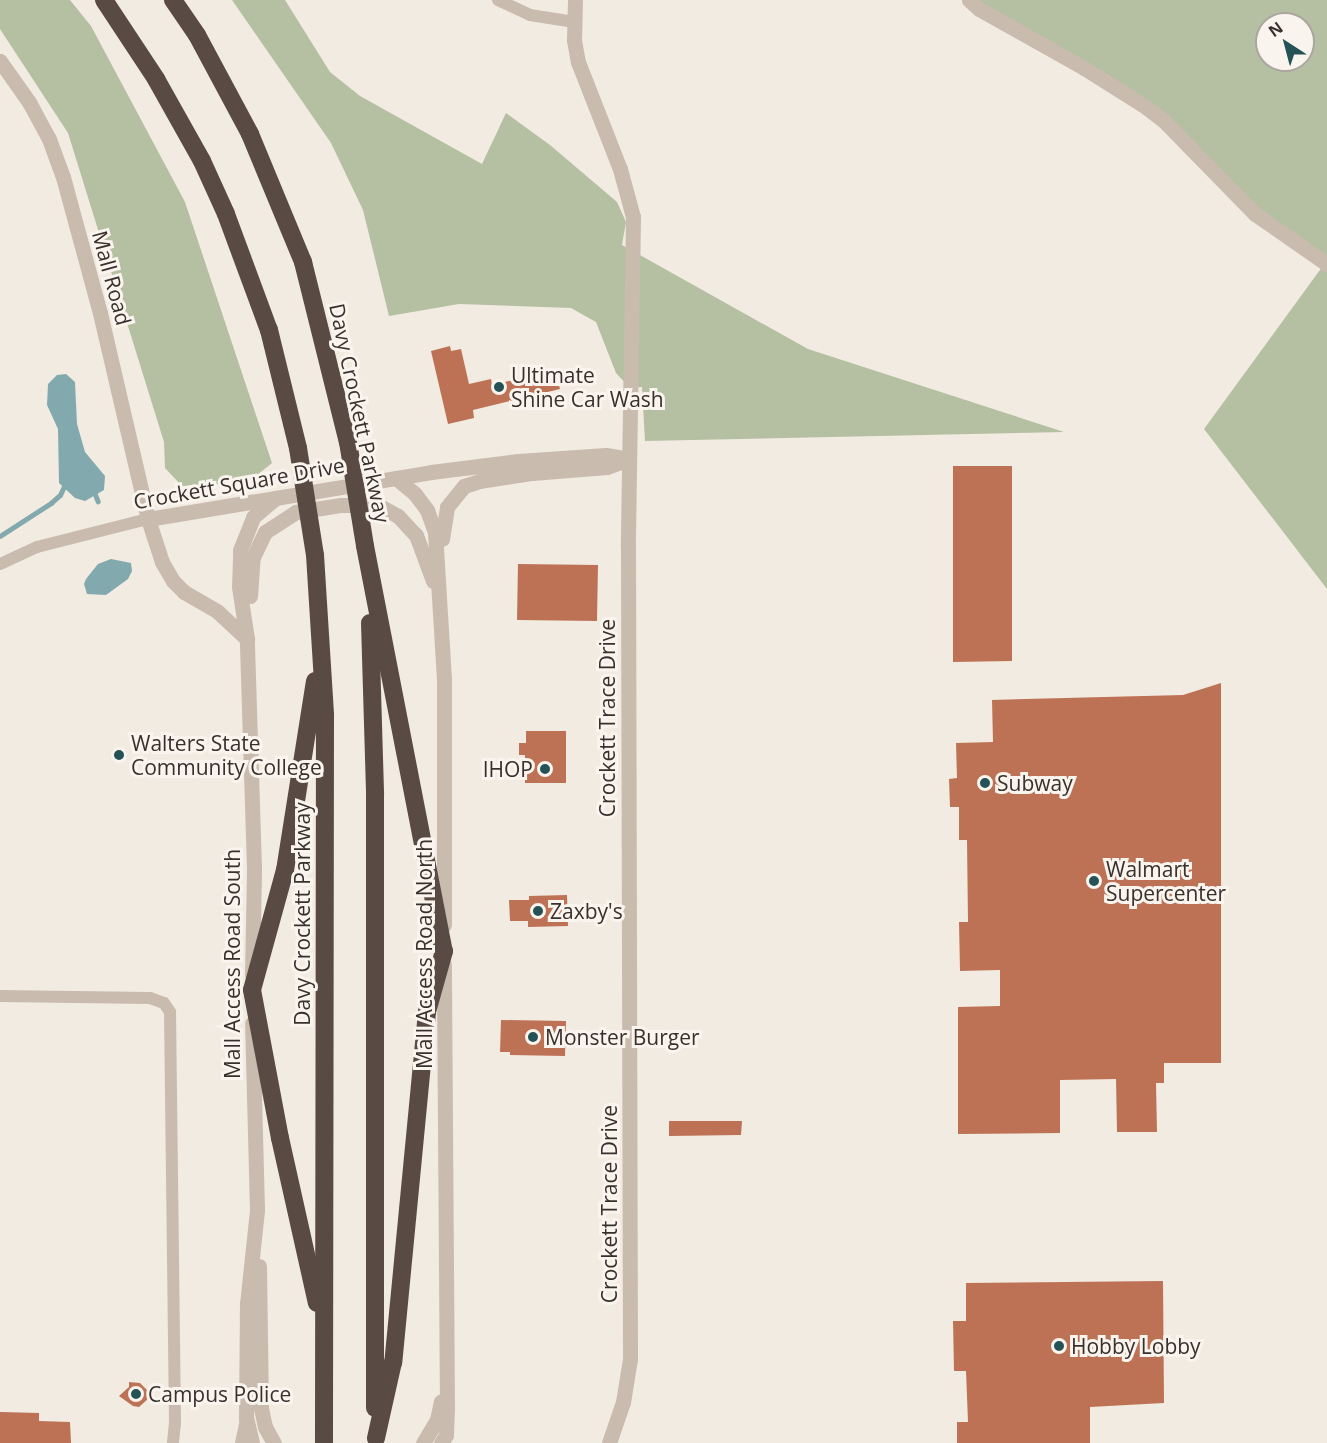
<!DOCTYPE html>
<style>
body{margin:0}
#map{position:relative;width:1327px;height:1443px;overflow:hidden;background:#f2ebe1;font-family:"Open Sans",sans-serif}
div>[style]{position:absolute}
.green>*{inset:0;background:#b5c0a2}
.water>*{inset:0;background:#82a9ad}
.stream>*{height:4.5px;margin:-2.25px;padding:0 2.25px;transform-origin:2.25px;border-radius:2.25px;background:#82a9ad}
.building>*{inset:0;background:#bd7255}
.minor>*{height:12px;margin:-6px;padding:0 6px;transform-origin:6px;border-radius:6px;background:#c9bbae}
.tertiary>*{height:15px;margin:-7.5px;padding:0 7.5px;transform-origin:7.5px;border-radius:7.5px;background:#c9bbae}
.motorway>*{height:18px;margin:-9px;padding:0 9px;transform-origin:9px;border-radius:9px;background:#594b43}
.motorway-bridge>*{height:18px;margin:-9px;padding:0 9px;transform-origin:9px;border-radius:9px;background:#594b43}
.dots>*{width:16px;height:16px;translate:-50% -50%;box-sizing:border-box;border:3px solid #f9f4ee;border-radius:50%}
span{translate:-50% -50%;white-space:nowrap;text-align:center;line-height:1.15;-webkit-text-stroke:6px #f9f4ee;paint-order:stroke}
.street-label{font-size:21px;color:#39302c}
.poi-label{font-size:21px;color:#39302c}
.left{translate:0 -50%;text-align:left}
.right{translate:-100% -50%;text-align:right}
.north{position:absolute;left:1255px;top:12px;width:60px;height:60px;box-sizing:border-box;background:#f9f4ee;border:2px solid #aca6a0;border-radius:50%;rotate:324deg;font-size:16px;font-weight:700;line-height:24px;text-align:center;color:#39302c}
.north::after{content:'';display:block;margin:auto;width:21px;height:27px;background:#245257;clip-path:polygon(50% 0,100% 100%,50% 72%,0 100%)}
</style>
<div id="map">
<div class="green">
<i style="clip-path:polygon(0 0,70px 0,91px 26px,185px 202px,272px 463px,256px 476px,224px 484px,182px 486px,165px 468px,164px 442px,68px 133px,0 29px)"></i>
<i style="clip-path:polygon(232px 0,285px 0,330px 72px,360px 96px,482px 164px,506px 113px,550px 145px,617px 202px,626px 222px,622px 245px,808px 349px,1064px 432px,645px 441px,642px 387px,630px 388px,616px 373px,596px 322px,571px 308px,459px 304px,389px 316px,363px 210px,331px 143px)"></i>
<i style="clip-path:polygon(evenodd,969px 0,1327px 0,1327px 589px,1204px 429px,1325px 263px,1287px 238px,1164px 121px,969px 0,1267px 24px,1303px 24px,1303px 60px,1267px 60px,1267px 24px)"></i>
</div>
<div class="water">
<i style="clip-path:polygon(66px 374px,75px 382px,77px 424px,85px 452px,105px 476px,104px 490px,85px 501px,75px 498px,59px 483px,58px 429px,47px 405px,48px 384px,57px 375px)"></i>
<i style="clip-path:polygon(111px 559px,131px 563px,132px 571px,128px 579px,106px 595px,87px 594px,84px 584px,86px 579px,98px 564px)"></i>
</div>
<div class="stream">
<i style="left:94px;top:491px;width:11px;rotate:68deg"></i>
<i style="left:0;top:536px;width:61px;rotate:-32.9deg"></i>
<i style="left:51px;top:503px;width:12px;rotate:-42deg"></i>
<i style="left:60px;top:495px;width:14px;rotate:-65deg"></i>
</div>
<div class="building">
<i style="clip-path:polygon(450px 346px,451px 351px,461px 349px,469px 384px,491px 379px,492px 385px,555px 370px,560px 389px,473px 410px,474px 418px,448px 424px,431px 351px)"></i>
<i style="clip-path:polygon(953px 466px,1012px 466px,1012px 661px,953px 662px)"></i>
<i style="clip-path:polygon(518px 564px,598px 565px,597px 621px,517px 620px)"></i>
<i style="clip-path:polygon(1221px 683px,1221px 1063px,1164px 1063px,1164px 1083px,1156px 1083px,1157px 1132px,1117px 1132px,1116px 1079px,1060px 1080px,1060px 1133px,958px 1134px,958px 1007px,1000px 1006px,1000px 970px,960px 971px,959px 922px,968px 922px,967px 840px,959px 840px,959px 807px,950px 807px,949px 779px,957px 778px,956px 743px,993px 742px,992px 700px,1183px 695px)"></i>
<i style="clip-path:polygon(526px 731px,566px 731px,566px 783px,525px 783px,525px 755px,519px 755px,519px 743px,526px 743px)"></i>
<i style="clip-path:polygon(567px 895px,568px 926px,528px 927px,528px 921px,510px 921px,509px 900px,529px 900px,529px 896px)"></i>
<i style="clip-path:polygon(501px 1020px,566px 1021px,565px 1056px,510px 1055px,510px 1052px,500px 1052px)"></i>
<i style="clip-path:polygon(669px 1121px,742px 1121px,741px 1135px,669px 1136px)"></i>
<i style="clip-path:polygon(1163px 1281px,1164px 1403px,1090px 1407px,1090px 1443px,957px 1443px,957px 1422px,968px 1422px,966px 1371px,954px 1371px,953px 1321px,966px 1321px,966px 1283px)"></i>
<i style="clip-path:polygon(129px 1382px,140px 1383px,150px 1393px,149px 1398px,139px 1407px,133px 1406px,119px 1396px,129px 1387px)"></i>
<i style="clip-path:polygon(0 1412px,39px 1413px,39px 1421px,70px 1422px,71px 1443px,0 1443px)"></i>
</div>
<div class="minor">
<i style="left:498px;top:0;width:35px;rotate:25deg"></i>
<i style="left:530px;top:15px;width:45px;rotate:9deg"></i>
<i style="left:0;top:564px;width:41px;rotate:-24.7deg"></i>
<i style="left:37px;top:547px;width:114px;rotate:-14.2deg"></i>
<i style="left:0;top:996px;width:150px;rotate:0.8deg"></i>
<i style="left:150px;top:998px;width:15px;rotate:20deg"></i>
<i style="left:164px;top:1003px;width:11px;rotate:56deg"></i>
<i style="left:170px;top:1012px;width:411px;rotate:89.3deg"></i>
<i style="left:175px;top:1423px;width:20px;rotate:96deg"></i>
<i style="left:241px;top:1443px;width:25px;rotate:-78deg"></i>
</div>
<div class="tertiary">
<i style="left:575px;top:0;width:40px;rotate:91.4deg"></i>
<i style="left:574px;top:40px;width:22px;rotate:80deg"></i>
<i style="left:578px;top:62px;width:115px;rotate:68.6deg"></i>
<i style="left:620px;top:169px;width:50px;rotate:74.8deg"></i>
<i style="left:633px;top:217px;width:329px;rotate:90.9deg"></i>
<i style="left:628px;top:546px;width:813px;rotate:89.86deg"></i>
<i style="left:630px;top:1359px;width:44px;rotate:99.2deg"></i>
<i style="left:623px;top:1402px;width:43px;rotate:108.9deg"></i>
<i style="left:969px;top:0;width:13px;rotate:42deg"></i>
<i style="left:979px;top:9px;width:120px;rotate:29.3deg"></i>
<i style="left:1084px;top:68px;width:73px;rotate:32.2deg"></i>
<i style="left:1146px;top:107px;width:23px;rotate:38deg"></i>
<i style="left:1164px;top:121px;width:130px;rotate:45.6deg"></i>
<i style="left:1255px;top:214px;width:88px;rotate:34.8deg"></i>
<i style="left:0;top:61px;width:50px;rotate:54.7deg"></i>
<i style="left:29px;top:102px;width:42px;rotate:61.6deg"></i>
<i style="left:49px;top:139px;width:40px;rotate:69.8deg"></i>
<i style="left:63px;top:177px;width:141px;rotate:74.8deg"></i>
<i style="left:100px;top:313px;width:212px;rotate:76.9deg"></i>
<i style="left:148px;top:519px;width:45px;rotate:72deg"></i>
<i style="left:162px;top:562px;width:22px;rotate:60deg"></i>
<i style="left:173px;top:581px;width:16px;rotate:45deg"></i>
<i style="left:184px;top:592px;width:39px;rotate:30deg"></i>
<i style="left:218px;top:612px;width:40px;rotate:43deg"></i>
<i style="left:396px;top:478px;width:25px;rotate:40deg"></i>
<i style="left:415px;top:494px;width:20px;rotate:53deg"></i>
<i style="left:427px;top:510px;width:23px;rotate:70deg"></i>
<i style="left:435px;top:532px;width:148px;rotate:86.5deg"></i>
<i style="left:444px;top:680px;width:245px;rotate:90deg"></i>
<i style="left:148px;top:519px;width:287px;rotate:-9.4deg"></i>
<i style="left:431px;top:472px;width:88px;rotate:-7.2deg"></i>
<i style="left:518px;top:461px;width:88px;rotate:-3.9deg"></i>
<i style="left:606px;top:455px;width:23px;rotate:10deg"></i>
<i style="left:442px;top:539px;width:32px;rotate:-81deg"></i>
<i style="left:447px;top:507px;width:27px;rotate:-51deg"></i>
<i style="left:464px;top:486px;width:16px;rotate:-18deg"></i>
<i style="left:479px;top:481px;width:54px;rotate:-8.6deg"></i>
<i style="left:532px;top:473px;width:75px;rotate:-4.6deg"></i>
<i style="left:607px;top:467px;width:23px;rotate:-20deg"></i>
<i style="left:250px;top:596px;width:39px;rotate:-86deg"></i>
<i style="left:253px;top:557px;width:28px;rotate:-64deg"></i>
<i style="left:265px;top:532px;width:37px;rotate:-33deg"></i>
<i style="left:296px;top:512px;width:46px;rotate:-8.8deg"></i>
<i style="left:341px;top:505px;width:37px"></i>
<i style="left:378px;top:505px;width:23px;rotate:29deg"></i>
<i style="left:398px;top:516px;width:26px;rotate:47deg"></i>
<i style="left:416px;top:535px;width:49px;rotate:69.7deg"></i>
<i style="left:252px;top:975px;width:107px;rotate:-88.9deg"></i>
<i style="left:254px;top:868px;width:229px;rotate:-91.8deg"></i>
<i style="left:247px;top:639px;width:53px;rotate:-98.7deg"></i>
<i style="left:239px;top:587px;width:37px;rotate:-88deg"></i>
<i style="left:240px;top:550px;width:35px;rotate:-68deg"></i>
<i style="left:253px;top:517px;width:30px;rotate:-40deg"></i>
<i style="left:259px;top:1266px;width:142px;rotate:89.2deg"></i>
<i style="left:261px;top:1408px;width:19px;rotate:78deg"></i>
<i style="left:265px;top:1427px;width:18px;rotate:61deg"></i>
<i style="left:252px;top:1443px;width:26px;rotate:-103deg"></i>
<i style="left:246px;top:1418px;width:114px;rotate:-89.5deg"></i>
<i style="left:247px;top:1304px;width:95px;rotate:-83.9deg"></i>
<i style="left:257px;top:1210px;width:187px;rotate:-91.5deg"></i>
<i style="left:423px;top:1443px;width:27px;rotate:-59deg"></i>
<i style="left:437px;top:1420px;width:19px;rotate:-78deg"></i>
<i style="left:441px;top:1443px;width:9px;rotate:-58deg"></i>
<i style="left:446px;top:1435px;width:25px;rotate:-88deg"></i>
<i style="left:447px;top:1410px;width:446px;rotate:-90.4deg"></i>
</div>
<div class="motorway">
<i style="left:104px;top:0;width:95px;rotate:56.6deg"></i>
<i style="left:156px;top:79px;width:94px;rotate:60.7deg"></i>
<i style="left:202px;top:161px;width:58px;rotate:65.6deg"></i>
<i style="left:226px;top:214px;width:124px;rotate:69.7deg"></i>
<i style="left:269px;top:330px;width:122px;rotate:76.2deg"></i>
<i style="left:173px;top:0;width:42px;rotate:55.6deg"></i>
<i style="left:197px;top:35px;width:112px;rotate:61.8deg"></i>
<i style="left:250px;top:134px;width:139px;rotate:67.5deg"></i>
<i style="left:303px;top:262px;width:186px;rotate:76deg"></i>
<i style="left:365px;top:546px;width:413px;rotate:79deg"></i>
<i style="left:444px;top:951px;width:63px;rotate:105.6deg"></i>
<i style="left:427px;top:1012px;width:352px;rotate:95.5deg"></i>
<i style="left:393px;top:1362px;width:78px;rotate:102.6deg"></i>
<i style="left:315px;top:555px;width:161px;rotate:86.4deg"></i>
<i style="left:325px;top:716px;width:727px;rotate:90.08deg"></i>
<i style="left:370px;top:623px;width:172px;rotate:88.3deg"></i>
<i style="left:375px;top:795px;width:613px;rotate:90deg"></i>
<i style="left:315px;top:681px;width:191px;rotate:99deg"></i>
<i style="left:285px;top:870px;width:124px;rotate:105.4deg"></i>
<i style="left:252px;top:990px;width:151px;rotate:79.3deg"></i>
<i style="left:280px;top:1138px;width:169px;rotate:77.4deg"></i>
</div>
<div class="motorway-bridge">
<i style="left:348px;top:442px;width:105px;rotate:80.7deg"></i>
<i style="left:298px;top:448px;width:108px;rotate:81deg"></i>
</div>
<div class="dots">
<i style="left:499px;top:387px;background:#245257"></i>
<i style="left:119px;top:755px;background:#245257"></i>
<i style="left:545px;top:769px;background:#245257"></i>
<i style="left:985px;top:783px;background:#245257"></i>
<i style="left:1094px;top:881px;background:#245257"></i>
<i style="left:538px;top:911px;background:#245257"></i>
<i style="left:533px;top:1037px;background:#245257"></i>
<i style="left:1059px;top:1346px;background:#245257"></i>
<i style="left:136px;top:1394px;background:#245257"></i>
</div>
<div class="street-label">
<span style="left:112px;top:278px;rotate:75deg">Mall Road</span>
<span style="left:360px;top:413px;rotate:78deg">Davy Crockett Parkway</span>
<span style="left:239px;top:483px;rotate:-10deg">Crockett Square Drive</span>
<span style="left:607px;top:718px;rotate:-90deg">Crockett Trace Drive</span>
<span style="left:302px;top:914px;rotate:-90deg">Davy Crockett Parkway</span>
<span style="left:424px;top:954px;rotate:-90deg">Mall Access Road North</span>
<span style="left:232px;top:964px;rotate:-90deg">Mall Access Road South</span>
<span style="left:609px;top:1204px;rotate:-90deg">Crockett Trace Drive</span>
</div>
<div class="poi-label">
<span class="left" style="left:511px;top:387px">Ultimate<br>Shine Car Wash</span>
<span class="left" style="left:131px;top:755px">Walters State<br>Community College</span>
<span class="right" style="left:533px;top:769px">IHOP</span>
<span class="left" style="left:997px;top:783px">Subway</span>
<span class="left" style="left:1106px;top:881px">Walmart<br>Supercenter</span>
<span class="left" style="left:550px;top:911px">Zaxby's</span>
<span class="left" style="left:545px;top:1037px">Monster Burger</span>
<span class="left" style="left:1071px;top:1346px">Hobby Lobby</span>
<span class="left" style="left:148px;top:1394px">Campus Police</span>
</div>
<div class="north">N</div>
</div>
